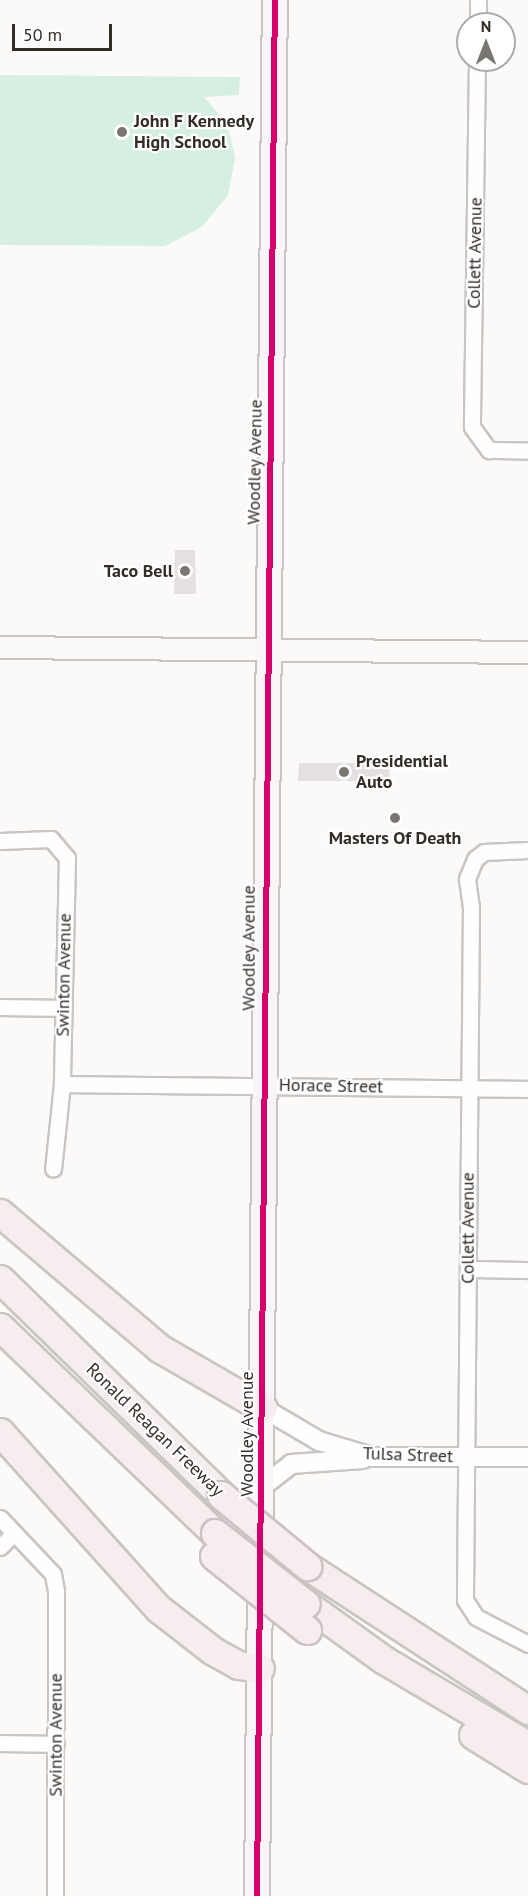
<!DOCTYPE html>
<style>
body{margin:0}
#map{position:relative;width:528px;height:1896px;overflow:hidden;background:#fcfaf9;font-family:"PT Sans",sans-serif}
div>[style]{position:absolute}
.green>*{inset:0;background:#d5f0e0}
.building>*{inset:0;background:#e5e0e0}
.roads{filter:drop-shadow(2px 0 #c9c5c3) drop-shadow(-2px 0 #c9c5c3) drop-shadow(0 2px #c9c5c3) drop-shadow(0 -2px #c9c5c3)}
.minor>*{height:15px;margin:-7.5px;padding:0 7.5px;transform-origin:7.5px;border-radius:7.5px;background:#fffefe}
.tertiary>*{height:18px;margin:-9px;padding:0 9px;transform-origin:9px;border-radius:9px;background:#fffefe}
.secondary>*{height:21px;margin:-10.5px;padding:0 10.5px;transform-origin:10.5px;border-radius:10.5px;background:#fcf9f9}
.primary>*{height:24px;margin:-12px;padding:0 12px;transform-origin:12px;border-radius:12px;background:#f9f4f5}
.motorway>*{height:27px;margin:-13.5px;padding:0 13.5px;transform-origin:13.5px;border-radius:13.5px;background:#f6edee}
.bridges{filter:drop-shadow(2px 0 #cdc2c3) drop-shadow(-2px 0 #cdc2c3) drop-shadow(0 2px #cdc2c3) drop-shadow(0 -2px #cdc2c3)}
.motorway-bridge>*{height:27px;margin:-13.5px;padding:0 13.5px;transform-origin:13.5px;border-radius:13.5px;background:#f6edee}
.cycleway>*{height:6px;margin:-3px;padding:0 3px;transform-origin:3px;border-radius:3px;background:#d6006c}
.dots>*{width:16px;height:16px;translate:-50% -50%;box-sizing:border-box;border:3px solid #fff;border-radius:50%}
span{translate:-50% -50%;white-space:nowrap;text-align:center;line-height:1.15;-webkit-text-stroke:4.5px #fff;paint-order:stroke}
.poi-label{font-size:18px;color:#332d28;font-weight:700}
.left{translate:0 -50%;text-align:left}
.right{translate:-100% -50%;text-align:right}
.street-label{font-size:18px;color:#332d28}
.north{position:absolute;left:456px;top:12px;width:60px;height:60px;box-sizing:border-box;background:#fff;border:2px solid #adaba9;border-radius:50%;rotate:0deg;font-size:16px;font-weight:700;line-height:24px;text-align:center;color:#332d28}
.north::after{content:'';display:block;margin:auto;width:21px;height:27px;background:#797571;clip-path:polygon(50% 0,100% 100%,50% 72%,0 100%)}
.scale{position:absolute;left:12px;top:24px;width:100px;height:27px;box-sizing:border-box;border:3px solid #332d28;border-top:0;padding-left:8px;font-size:18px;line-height:21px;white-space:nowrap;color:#332d28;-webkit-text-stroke:4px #fff;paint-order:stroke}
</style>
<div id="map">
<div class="green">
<i style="clip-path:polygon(0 75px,240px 77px,239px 95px,204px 97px,224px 120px,231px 138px,235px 158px,228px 195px,202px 227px,165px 246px,0 245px)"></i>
</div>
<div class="building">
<i style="clip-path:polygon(175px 550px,195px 550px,196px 594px,174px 594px)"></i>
<i style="clip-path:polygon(299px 763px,390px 763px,389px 788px,372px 788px,372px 781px,298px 781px)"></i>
</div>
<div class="roads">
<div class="minor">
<i style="left:478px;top:24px;width:24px;rotate:-90deg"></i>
<i style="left:477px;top:60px;width:367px;rotate:90.8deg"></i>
<i style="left:472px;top:427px;width:29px;rotate:54deg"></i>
<i style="left:489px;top:450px;width:39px;rotate:1deg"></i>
<i style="left:0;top:841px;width:51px;rotate:-2.2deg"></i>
<i style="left:51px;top:839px;width:25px;rotate:50deg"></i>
<i style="left:67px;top:858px;width:226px;rotate:91.3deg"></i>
<i style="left:62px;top:1084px;width:85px;rotate:96deg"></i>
<i style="left:528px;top:850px;width:44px;rotate:177.4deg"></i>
<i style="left:484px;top:852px;width:11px;rotate:142deg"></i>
<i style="left:475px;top:859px;width:22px;rotate:112deg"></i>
<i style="left:467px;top:879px;width:28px;rotate:82deg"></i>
<i style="left:471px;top:907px;width:693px;rotate:90.5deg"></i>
<i style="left:465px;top:1600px;width:20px;rotate:57deg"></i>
<i style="left:476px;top:1617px;width:59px;rotate:27.4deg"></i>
<i style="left:0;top:1007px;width:63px;rotate:0.9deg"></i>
<i style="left:62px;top:1084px;width:466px;rotate:0.6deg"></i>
<i style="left:468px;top:1269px;width:60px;rotate:1deg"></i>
<i style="left:0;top:1518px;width:77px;rotate:46.6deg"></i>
<i style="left:53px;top:1574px;width:17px;rotate:80deg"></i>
<i style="left:56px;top:1591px;width:305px;rotate:90.2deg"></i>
<i style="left:0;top:1547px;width:20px;rotate:-45deg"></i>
<i style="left:0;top:1743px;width:56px;rotate:1deg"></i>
</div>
<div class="tertiary">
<i style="left:263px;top:1408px;width:65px;rotate:30.5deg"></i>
<i style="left:319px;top:1441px;width:55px;rotate:16.8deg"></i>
<i style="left:372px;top:1457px;width:156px"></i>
<i style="left:262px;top:1487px;width:37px;rotate:-38deg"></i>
<i style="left:291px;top:1464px;width:72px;rotate:-4deg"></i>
</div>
<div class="secondary">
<i style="left:0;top:647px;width:528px;rotate:0.54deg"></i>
</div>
<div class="primary">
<i style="left:257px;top:1896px;width:1896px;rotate:-89.46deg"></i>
</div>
<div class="motorway">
<i style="left:0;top:1213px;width:209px;rotate:40.3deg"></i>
<i style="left:159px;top:1348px;width:120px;rotate:30deg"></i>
<i style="left:0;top:1279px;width:309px;rotate:44.3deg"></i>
<i style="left:0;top:1327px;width:298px;rotate:43.8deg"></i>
<i style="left:0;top:1432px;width:238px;rotate:48.1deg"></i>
<i style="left:159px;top:1609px;width:68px;rotate:37.9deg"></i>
<i style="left:213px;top:1651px;width:29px;rotate:29deg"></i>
<i style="left:238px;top:1665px;width:22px;rotate:8deg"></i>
<i style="left:307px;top:1566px;width:264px;rotate:33.1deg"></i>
<i style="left:306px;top:1604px;width:96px;rotate:35.7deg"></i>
<i style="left:384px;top:1660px;width:167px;rotate:30.6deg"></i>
<i style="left:473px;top:1735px;width:65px;rotate:31.7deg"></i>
</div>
</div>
<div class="bridges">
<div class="motorway-bridge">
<i style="left:221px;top:1495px;width:112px;rotate:39.5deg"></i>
<i style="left:215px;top:1533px;width:115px;rotate:38deg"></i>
<i style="left:214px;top:1556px;width:119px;rotate:38.5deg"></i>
</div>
</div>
<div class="cycleway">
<i style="left:257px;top:1896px;width:1896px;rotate:-89.46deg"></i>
</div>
<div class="dots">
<i style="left:122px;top:132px;background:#797571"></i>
<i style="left:185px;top:571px;background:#797571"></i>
<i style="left:344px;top:772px;background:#797571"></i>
<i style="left:395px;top:818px;background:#797571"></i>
</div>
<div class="poi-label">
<span class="left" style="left:134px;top:132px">John F Kennedy<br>High School</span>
<span class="right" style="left:173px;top:571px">Taco Bell</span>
<span class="left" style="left:356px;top:772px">Presidential<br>Auto</span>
<span style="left:395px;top:838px">Masters Of Death</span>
</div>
<div class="street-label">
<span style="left:475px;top:253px;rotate:-89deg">Collett Avenue</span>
<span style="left:255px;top:462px;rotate:-89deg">Woodley Avenue</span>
<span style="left:249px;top:948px;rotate:-90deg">Woodley Avenue</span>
<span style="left:64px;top:975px;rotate:-89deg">Swinton Avenue</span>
<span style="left:331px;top:1086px;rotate:1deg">Horace Street</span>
<span style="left:468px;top:1228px;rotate:-90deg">Collett Avenue</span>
<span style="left:155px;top:1430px;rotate:44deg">Ronald Reagan Freeway</span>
<span style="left:247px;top:1434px;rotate:-90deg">Woodley Avenue</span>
<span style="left:408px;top:1455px;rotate:2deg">Tulsa Street</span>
<span style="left:56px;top:1735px;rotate:-90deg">Swinton Avenue</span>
</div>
<div class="north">N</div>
<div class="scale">50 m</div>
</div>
